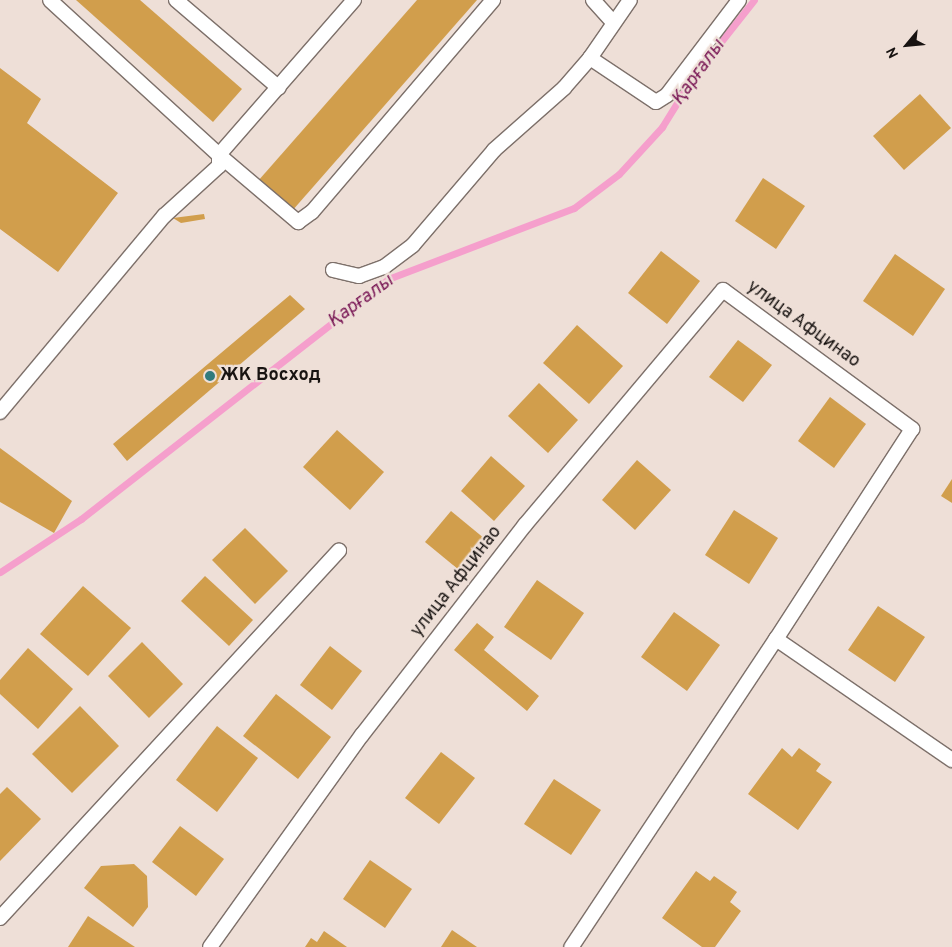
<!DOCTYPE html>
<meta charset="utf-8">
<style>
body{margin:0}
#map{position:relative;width:952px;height:947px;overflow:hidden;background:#eedfd7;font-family:Overpass,sans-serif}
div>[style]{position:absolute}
.stream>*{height:7px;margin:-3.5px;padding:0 3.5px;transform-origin:3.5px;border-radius:3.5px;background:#f59fcc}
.building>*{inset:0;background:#d19e4c}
.roads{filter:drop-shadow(1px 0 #7d706a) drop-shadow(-1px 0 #7d706a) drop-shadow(0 1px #7d706a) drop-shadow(0 -1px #7d706a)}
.service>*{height:14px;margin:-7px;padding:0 7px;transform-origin:7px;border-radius:7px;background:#fff}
.dots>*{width:14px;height:14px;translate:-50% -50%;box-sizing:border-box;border:2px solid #eedfd7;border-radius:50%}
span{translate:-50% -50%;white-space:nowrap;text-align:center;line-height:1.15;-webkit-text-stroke:4.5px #eedfd7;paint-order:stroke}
.street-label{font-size:18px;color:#181311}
.poi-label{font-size:18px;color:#181311;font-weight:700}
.left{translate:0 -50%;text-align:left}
.water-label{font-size:19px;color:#771453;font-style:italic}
.north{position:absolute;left:882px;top:20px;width:50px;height:50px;-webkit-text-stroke:4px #eedfd7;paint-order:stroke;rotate:242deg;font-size:14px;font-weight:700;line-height:20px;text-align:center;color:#181311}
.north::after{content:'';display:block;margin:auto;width:18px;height:22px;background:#181311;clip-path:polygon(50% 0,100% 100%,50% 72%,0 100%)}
</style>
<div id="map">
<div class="stream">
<i style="left:0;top:572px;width:97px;rotate:-33.2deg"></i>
<i style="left:81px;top:519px;width:390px;rotate:-38deg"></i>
<i style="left:388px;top:279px;width:199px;rotate:-20.9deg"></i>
<i style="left:574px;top:208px;width:56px;rotate:-37.1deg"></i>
<i style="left:619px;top:174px;width:64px;rotate:-47.5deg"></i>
<i style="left:662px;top:127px;width:59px;rotate:-58.2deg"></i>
<i style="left:693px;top:77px;width:98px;rotate:-51.6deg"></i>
</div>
<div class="building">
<i style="clip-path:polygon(76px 0,140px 0,242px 89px,213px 122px)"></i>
<i style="clip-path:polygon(417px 0,477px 0,292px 211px,258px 181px)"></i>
<i style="clip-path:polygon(0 68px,41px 99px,27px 123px,118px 193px,58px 272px,0 229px)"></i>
<i style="clip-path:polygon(920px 94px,951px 128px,904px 170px,873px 136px)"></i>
<i style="clip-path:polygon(763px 178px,805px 206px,776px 249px,735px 221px)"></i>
<i style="clip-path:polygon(204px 214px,205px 219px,181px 223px,173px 218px)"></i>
<i style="clip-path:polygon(661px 251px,700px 281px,667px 324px,628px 293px)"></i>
<i style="clip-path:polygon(895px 254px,945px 289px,913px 336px,863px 301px)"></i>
<i style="clip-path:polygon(290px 295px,305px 309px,127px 461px,113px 444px)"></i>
<i style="clip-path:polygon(577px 325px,623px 366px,589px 404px,543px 363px)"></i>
<i style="clip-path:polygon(738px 340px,772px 365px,743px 402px,709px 377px)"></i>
<i style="clip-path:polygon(539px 383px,578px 420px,548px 453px,508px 416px)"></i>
<i style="clip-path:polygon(830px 397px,866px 424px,834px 468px,798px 441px)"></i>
<i style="clip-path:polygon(337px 430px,384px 472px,350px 510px,303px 467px)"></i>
<i style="clip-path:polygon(0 448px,72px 501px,54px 533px,0 502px)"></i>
<i style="clip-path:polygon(491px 456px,525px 486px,494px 521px,461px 491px)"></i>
<i style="clip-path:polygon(637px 460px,671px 490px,635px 530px,602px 500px)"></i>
<i style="clip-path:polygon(952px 479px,952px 503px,941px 496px)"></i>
<i style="clip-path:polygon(734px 510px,778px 538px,749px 584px,705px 555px)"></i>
<i style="clip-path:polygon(451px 511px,485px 539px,459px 570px,425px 542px)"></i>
<i style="clip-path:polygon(245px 528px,288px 571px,255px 604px,212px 560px)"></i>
<i style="clip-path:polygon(205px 576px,253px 620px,229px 646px,181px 601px)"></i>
<i style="clip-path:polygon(537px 580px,584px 613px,551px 660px,504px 627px)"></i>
<i style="clip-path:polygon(83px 586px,131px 628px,88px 676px,40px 634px)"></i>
<i style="clip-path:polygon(878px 606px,925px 637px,895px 682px,848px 650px)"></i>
<i style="clip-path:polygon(674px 612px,720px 645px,687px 691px,641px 657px)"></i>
<i style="clip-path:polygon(477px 623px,494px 637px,484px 650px,539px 696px,527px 711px,454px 650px)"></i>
<i style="clip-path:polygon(142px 642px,183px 684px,149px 718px,108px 676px)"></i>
<i style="clip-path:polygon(330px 646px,362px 671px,332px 710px,300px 685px)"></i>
<i style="clip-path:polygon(28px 648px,73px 689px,38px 729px,0 694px,0 680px)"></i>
<i style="clip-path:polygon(276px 694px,331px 737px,298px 779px,243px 736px)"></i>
<i style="clip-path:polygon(80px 706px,119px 746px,72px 793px,32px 754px)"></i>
<i style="clip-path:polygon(217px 726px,258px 758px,217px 812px,176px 780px)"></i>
<i style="clip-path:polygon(782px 748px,792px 757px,799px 748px,821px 764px,816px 771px,832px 782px,798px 830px,748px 794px)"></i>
<i style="clip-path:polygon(441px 752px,475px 778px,439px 824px,405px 798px)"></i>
<i style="clip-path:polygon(554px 779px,601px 810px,571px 855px,524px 824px)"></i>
<i style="clip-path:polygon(7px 787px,41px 819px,0 861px,0 794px)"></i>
<i style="clip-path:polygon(180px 826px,224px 859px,196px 896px,152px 862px)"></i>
<i style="clip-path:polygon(370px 860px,412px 889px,385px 928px,343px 899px)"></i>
<i style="clip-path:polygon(134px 864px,147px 876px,148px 907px,133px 927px,84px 888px,101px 866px)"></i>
<i style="clip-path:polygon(696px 871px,710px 881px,714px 876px,737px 892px,730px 902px,741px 911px,715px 947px,702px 947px,662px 918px)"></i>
<i style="clip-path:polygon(88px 916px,135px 947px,68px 947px)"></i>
<i style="clip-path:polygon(452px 930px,477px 947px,441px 947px)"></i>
<i style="clip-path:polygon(324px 931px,347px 947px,305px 947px,311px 938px,317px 942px)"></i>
</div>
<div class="roads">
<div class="service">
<i style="left:176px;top:0;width:135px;rotate:40.5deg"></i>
<i style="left:354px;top:0;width:206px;rotate:131.1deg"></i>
<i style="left:219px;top:155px;width:104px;rotate:40.3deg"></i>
<i style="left:298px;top:222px;width:17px;rotate:-36deg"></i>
<i style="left:312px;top:212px;width:279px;rotate:-49.5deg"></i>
<i style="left:593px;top:0;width:30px;rotate:48deg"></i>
<i style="left:590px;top:58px;width:79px;rotate:33.7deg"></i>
<i style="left:656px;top:102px;width:13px;rotate:-32deg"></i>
<i style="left:667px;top:95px;width:119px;rotate:-52.8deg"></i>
<i style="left:333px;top:270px;width:27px;rotate:13deg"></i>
<i style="left:359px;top:276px;width:27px;rotate:-20deg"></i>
<i style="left:384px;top:267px;width:36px;rotate:-37deg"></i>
<i style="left:413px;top:245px;width:125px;rotate:-49.5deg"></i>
<i style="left:494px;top:150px;width:94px;rotate:-41.5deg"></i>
<i style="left:564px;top:88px;width:40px;rotate:-49deg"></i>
<i style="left:590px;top:58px;width:70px;rotate:-55.4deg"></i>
<i style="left:0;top:412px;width:256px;rotate:-50.1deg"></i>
<i style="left:164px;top:216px;width:74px;rotate:-42.3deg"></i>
<i style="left:219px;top:166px;width:11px;rotate:-90deg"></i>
<i style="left:219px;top:155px;width:229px;rotate:-137.5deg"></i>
<i style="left:776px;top:639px;width:214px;rotate:34.5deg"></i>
<i style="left:0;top:918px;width:500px;rotate:-47.3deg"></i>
<i style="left:210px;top:947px;width:261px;rotate:-54.4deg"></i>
<i style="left:362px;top:735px;width:266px;rotate:-52.2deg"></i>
<i style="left:525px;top:525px;width:307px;rotate:-49.9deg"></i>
<i style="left:723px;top:290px;width:235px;rotate:36.3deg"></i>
<i style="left:912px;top:429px;width:250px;rotate:122.9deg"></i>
<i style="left:776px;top:639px;width:370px;rotate:123.6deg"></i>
</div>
</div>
<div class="dots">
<i style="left:210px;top:376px;background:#317b7d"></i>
</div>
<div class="street-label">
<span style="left:803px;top:325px;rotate:36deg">улица Афцинао</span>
<span style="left:457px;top:582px;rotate:-52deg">улица Афцинао</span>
</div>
<div class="poi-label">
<span class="left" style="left:220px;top:376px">ЖК Восход</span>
</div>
<div class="water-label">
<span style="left:699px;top:73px;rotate:-54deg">Қарғалы</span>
<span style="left:361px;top:302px;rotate:-36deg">Қарғалы</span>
</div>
<div class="north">N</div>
</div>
